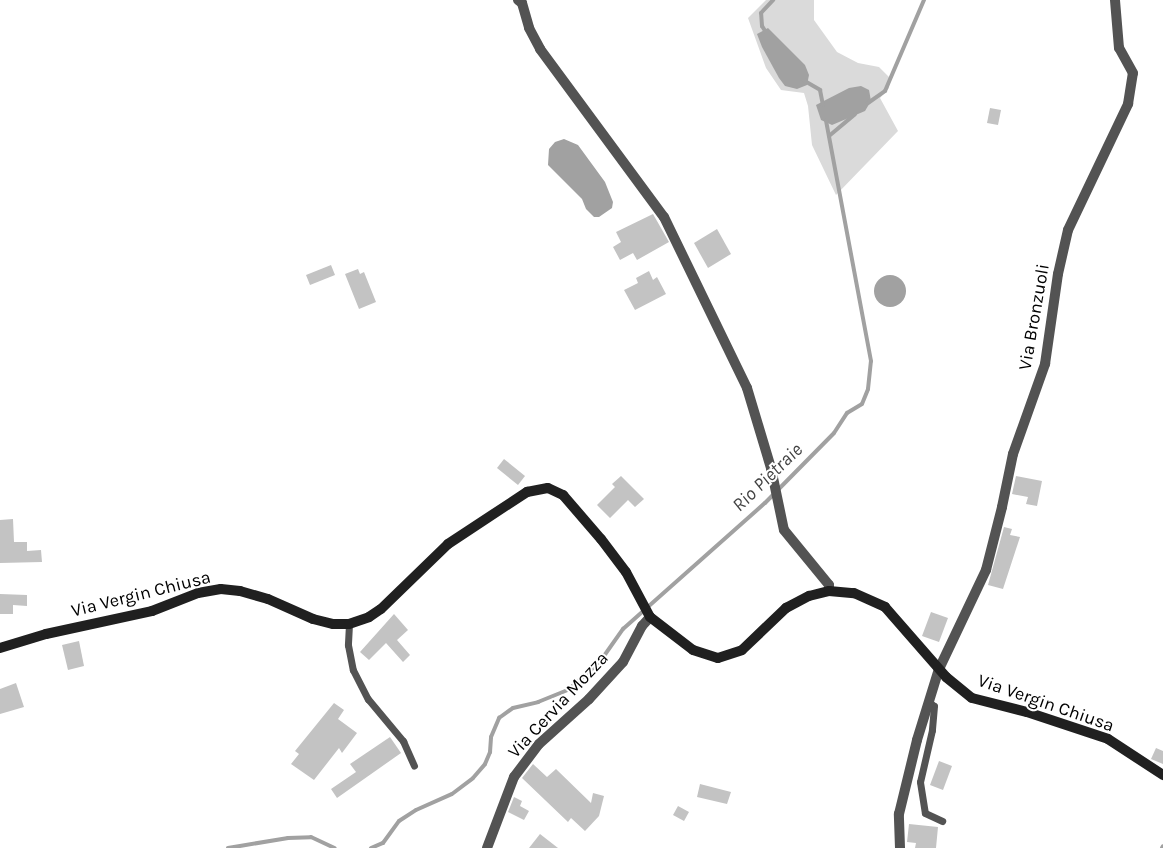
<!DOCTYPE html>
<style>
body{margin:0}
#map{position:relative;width:1163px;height:848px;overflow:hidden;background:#fff;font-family:Karla,sans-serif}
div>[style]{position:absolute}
.green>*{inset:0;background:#dadada}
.water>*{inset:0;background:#a1a1a1}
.round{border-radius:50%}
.stream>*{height:4px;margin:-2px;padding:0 2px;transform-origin:2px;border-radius:2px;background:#a1a1a1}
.building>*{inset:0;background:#c3c3c3}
.lane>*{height:7px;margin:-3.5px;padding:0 3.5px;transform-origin:3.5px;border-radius:3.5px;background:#535353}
.street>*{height:10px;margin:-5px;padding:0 5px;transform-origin:5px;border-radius:5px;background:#535353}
.secondary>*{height:10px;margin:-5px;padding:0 5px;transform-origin:5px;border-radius:5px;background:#202020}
span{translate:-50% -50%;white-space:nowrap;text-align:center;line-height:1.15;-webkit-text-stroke:4px #fff;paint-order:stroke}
.street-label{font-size:18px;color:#000}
.water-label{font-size:19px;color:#424242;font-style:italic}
</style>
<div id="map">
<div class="green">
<i style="clip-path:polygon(766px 0,814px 0,814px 20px,837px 52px,858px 63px,879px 67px,890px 78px,889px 88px,880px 98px,898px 131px,836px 195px,812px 145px,808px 106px,804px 93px,781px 90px,766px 68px,748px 18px)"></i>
</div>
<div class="water">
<i style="clip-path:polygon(768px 28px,805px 65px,809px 75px,807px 85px,797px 89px,785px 86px,779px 78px,762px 47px,757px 34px)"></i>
<i style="clip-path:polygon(861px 86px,869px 90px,871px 101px,865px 111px,832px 125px,821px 120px,816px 105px,849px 88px)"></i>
<i style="clip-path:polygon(564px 139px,578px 145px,605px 182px,613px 202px,612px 208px,599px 217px,594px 217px,586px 209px,582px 199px,548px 165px,549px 149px,555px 142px)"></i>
<i class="round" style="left:874px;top:275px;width:32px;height:32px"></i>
</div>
<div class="stream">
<i style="left:767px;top:34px;width:9px;rotate:-122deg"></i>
<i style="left:762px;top:26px;width:13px;rotate:-94deg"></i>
<i style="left:761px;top:13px;width:18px;rotate:-47deg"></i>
<i style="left:803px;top:80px;width:20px;rotate:30deg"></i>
<i style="left:820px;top:90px;width:15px;rotate:79deg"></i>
<i style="left:868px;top:103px;width:21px;rotate:-35deg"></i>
<i style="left:885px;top:91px;width:99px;rotate:-66.8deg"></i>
<i style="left:829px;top:136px;width:34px;rotate:-40deg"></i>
<i style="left:228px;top:848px;width:61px;rotate:-9.5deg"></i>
<i style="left:288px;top:838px;width:23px;rotate:-2deg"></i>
<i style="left:311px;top:837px;width:26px;rotate:25deg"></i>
<i style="left:371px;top:848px;width:13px;rotate:-23deg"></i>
<i style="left:383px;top:843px;width:27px;rotate:-54deg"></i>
<i style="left:399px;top:821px;width:20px;rotate:-33deg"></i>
<i style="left:416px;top:810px;width:39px;rotate:-24deg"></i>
<i style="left:452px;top:794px;width:26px;rotate:-37deg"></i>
<i style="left:473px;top:778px;width:18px;rotate:-49deg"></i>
<i style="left:485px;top:764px;width:13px;rotate:-67deg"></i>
<i style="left:490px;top:752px;width:15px;rotate:-86deg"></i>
<i style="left:491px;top:737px;width:21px;rotate:-67deg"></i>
<i style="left:499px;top:718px;width:17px;rotate:-36deg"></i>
<i style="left:513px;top:708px;width:26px;rotate:-13deg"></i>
<i style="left:538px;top:702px;width:32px;rotate:-22deg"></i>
<i style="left:568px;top:690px;width:41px;rotate:-41.1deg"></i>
<i style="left:599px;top:663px;width:42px;rotate:-54.8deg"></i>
<i style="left:623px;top:629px;width:190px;rotate:-41.6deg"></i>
<i style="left:765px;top:503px;width:98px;rotate:-45.4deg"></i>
<i style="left:834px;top:433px;width:24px;rotate:-57deg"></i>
<i style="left:847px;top:413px;width:17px;rotate:-31deg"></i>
<i style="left:862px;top:404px;width:16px;rotate:-68deg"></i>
<i style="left:868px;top:389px;width:28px;rotate:-84deg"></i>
<i style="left:871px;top:361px;width:245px;rotate:-100.6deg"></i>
<i style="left:1162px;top:848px;width:2px;rotate:-63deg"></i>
</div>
<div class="building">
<i style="clip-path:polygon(990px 108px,1001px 110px,998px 125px,987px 123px)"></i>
<i style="clip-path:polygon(653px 214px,669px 242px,637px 260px,633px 253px,620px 260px,613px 247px,621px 242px,616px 232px)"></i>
<i style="clip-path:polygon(717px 229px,731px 254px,708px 268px,694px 243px)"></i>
<i style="clip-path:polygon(331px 265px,335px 275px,310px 285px,306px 275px)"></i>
<i style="clip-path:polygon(358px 269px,360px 274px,364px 272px,376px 302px,359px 309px,345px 274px)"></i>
<i style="clip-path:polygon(649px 271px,653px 280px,657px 277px,666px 294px,635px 310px,624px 290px,638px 283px,636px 278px)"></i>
<i style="clip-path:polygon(504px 459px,525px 476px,518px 485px,497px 468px)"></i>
<i style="clip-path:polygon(621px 476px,644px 499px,635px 507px,628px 500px,610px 518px,597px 505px,615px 487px,612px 484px)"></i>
<i style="clip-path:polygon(1016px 476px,1042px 481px,1037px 506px,1026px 504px,1028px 497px,1012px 494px)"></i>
<i style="clip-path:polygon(13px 519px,14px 542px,27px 542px,27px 551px,41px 550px,42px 562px,0 563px,0 520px)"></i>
<i style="clip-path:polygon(1004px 527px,1012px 529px,1010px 535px,1020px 537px,1003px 589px,988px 585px)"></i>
<i style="clip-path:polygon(0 594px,27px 595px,27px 606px,13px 605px,13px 614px,0 614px)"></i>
<i style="clip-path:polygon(931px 612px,948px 618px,939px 642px,922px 636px)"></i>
<i style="clip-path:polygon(394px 614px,408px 630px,397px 640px,410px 655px,403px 662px,386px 643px,369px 660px,360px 652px)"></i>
<i style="clip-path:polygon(79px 641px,84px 666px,68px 670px,62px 645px)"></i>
<i style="clip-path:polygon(16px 683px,24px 707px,0 714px,0 689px)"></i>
<i style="clip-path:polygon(334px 703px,344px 710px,338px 719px,357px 733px,342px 753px,339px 748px,314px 780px,291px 764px,299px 754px,295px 751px)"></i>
<i style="clip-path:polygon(390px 737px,401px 753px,337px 798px,331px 789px,356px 772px,350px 764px)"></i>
<i style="clip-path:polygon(1156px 748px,1163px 751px,1163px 764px,1151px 759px)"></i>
<i style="clip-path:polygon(939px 761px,952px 766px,943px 790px,930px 785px)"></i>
<i style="clip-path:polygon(533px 764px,547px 777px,556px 769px,591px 803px,593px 793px,604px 796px,599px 816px,585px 831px,571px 818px,568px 822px,522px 778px)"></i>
<i style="clip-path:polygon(700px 784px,731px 792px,727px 804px,697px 797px)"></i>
<i style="clip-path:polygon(514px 797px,522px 801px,520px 806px,529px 811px,524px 820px,508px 812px)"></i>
<i style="clip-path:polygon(678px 806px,689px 812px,684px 821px,673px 815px)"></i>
<i style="clip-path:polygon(909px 824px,938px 827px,936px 848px,915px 848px,916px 843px,907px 842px)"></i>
<i style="clip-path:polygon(540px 834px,558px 848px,529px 848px)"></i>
</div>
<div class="lane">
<i style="left:349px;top:624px;width:21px;rotate:93deg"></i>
<i style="left:348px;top:645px;width:25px;rotate:79deg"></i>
<i style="left:353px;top:670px;width:33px;rotate:63deg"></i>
<i style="left:368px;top:699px;width:55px;rotate:50.2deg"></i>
<i style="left:403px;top:741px;width:27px;rotate:66deg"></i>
<i style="left:929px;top:702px;width:6px;rotate:39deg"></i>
<i style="left:934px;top:706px;width:24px;rotate:95deg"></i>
<i style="left:932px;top:730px;width:53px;rotate:103deg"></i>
<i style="left:920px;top:782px;width:31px;rotate:81deg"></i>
<i style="left:925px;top:813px;width:19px;rotate:25deg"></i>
</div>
<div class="street">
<i style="left:518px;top:0;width:5px;rotate:37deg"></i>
<i style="left:522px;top:3px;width:26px;rotate:74deg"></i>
<i style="left:529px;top:28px;width:24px;rotate:62deg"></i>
<i style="left:540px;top:49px;width:209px;rotate:53.6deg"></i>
<i style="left:664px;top:217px;width:190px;rotate:64.1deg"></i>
<i style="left:747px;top:388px;width:84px;rotate:73.3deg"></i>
<i style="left:771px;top:468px;width:63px;rotate:78.2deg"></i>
<i style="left:784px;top:530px;width:71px;rotate:50.7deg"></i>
<i style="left:829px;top:585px;width:6px;rotate:90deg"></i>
<i style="left:487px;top:848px;width:76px;rotate:-69.2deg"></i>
<i style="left:514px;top:777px;width:41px;rotate:-52.9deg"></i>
<i style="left:539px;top:744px;width:67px;rotate:-42deg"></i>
<i style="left:589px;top:699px;width:50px;rotate:-47.4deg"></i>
<i style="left:623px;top:662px;width:41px;rotate:-62.2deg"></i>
<i style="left:642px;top:626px;width:12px;rotate:-48deg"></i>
<i style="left:900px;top:848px;width:34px;rotate:-92deg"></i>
<i style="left:899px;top:814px;width:76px;rotate:-76.3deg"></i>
<i style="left:917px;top:740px;width:74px;rotate:-72.8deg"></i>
<i style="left:939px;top:669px;width:110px;rotate:-64.6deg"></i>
<i style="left:986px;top:570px;width:65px;rotate:-75.7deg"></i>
<i style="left:1002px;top:507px;width:54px;rotate:-78.3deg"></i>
<i style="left:1013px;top:454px;width:96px;rotate:-70.4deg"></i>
<i style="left:1045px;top:364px;width:91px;rotate:-81.8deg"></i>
<i style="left:1058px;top:274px;width:45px;rotate:-77.2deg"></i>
<i style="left:1068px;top:230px;width:140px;rotate:-64.5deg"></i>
<i style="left:1128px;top:104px;width:31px;rotate:-81deg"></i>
<i style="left:1133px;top:73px;width:29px;rotate:-119deg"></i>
<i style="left:1119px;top:48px;width:48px;rotate:-94.8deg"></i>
</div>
<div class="secondary">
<i style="left:0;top:648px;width:48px;rotate:-16.9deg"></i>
<i style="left:46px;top:634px;width:108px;rotate:-12.2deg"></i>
<i style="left:152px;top:611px;width:49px;rotate:-21.4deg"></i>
<i style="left:198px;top:593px;width:23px;rotate:-10deg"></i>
<i style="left:221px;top:589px;width:19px;rotate:6deg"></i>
<i style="left:240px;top:591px;width:29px;rotate:16deg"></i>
<i style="left:268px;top:599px;width:49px;rotate:24deg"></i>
<i style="left:313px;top:619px;width:21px;rotate:14deg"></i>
<i style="left:333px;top:624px;width:16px"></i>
<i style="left:349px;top:624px;width:21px;rotate:-19deg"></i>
<i style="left:369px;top:617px;width:14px;rotate:-34deg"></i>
<i style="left:381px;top:609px;width:93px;rotate:-44.1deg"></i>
<i style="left:448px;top:544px;width:95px;rotate:-33.4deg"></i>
<i style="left:527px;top:492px;width:21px;rotate:-11deg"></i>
<i style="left:548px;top:488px;width:17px;rotate:25deg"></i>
<i style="left:563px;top:495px;width:58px;rotate:49.2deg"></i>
<i style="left:601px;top:539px;width:41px;rotate:52.9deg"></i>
<i style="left:626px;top:572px;width:51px;rotate:61.9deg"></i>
<i style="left:650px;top:617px;width:54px;rotate:37.5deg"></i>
<i style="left:693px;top:650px;width:26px;rotate:18deg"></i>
<i style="left:718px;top:658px;width:25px;rotate:-18deg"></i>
<i style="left:742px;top:650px;width:61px;rotate:-43.7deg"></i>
<i style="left:786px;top:608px;width:26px;rotate:-28deg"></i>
<i style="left:809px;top:596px;width:21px;rotate:-14deg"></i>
<i style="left:829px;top:591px;width:25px;rotate:5deg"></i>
<i style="left:854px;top:593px;width:34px;rotate:24deg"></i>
<i style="left:885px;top:607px;width:93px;rotate:48.9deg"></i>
<i style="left:946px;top:677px;width:33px;rotate:39deg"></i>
<i style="left:972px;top:698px;width:57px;rotate:14.3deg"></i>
<i style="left:1027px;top:712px;width:85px;rotate:18.4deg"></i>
<i style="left:1108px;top:739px;width:66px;rotate:33.2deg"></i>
</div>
<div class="street-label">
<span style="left:1034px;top:317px;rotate:-80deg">Via Bronzuoli</span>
<span style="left:141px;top:594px;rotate:-14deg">Via Vergin Chiusa</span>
<span style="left:1046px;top:703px;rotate:19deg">Via Vergin Chiusa</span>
<span style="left:558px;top:705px;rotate:-47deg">Via Cervia Mozza</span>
</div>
<div class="water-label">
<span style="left:768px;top:478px;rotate:-44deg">Rio Pietraie</span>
</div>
</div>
